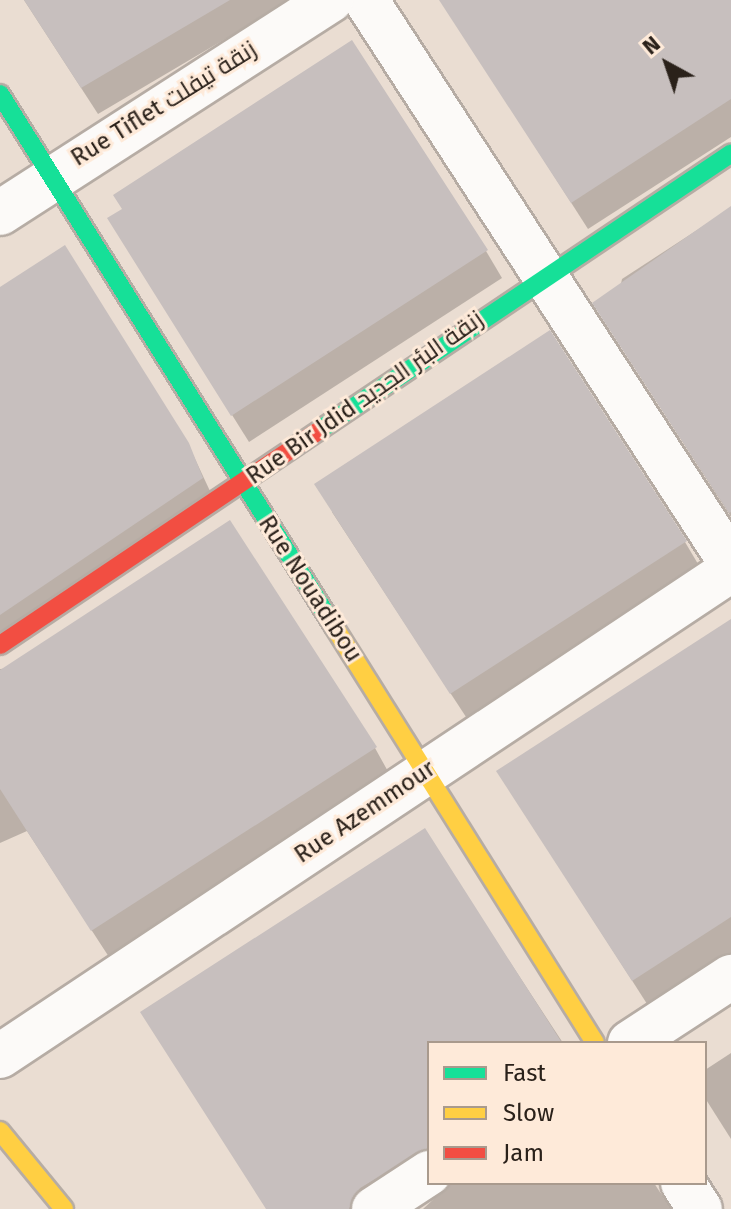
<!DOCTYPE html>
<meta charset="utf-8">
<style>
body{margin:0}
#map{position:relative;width:731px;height:1209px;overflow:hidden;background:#eaddd2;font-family:"Fira Sans",Cairo,sans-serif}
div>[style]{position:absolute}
.shadow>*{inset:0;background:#0003}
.building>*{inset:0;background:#c7bfbe}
.roads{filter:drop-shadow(2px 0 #b6aca4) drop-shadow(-2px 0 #b6aca4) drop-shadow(0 2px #b6aca4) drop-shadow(0 -2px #b6aca4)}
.street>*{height:44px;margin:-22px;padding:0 22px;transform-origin:22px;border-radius:22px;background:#fcfaf8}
.fast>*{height:18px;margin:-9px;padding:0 9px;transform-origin:9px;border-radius:9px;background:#16e098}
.slow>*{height:18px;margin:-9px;padding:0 9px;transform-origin:9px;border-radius:9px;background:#ffcf43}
.jam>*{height:18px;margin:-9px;padding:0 9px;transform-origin:9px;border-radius:9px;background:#f24e42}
span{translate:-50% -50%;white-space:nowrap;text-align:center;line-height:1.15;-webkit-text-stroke:6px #feead9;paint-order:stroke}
.street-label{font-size:24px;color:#2a211a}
.legend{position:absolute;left:427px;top:1041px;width:280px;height:144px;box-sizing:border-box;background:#feead9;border:2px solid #a99a8d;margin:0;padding:10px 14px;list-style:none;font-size:24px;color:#2a211a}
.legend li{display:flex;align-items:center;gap:16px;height:40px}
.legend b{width:40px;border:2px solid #a99a8d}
.north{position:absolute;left:627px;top:24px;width:80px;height:80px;-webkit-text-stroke:6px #feead9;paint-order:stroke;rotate:320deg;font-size:22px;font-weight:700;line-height:32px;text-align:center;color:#2a211a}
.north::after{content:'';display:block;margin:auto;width:28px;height:36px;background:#2a211a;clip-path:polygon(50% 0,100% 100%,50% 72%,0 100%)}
</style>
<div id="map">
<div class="shadow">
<i style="clip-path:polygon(24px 0,291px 0,98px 114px)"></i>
<i style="clip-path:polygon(441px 0,731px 0,731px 137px,588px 229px)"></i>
<i style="clip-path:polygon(731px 208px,731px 517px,611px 331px,622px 279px)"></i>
<i style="clip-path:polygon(126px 246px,486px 251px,502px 278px,249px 442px)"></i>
<i style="clip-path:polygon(0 290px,188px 444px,217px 506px,0 653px)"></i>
<i style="clip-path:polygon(332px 512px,685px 542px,701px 569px,468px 720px)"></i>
<i style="clip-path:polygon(731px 621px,731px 954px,649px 1007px,515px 798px)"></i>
<i style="clip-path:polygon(15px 668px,375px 748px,390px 775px,109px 957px,27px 831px,0 843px,0 669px)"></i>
<i style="clip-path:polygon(424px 831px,563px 1043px,429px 1043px,429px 1181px,385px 1209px,268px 1209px,142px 1013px)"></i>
<i style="clip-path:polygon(731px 1053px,731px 1139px,705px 1098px,705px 1070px)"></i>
<i style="clip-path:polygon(451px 1183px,654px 1183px,671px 1209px,423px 1209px)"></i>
</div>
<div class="building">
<i style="clip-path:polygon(24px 0,230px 0,81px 88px)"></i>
<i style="clip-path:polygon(439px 0,731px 0,731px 99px,571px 203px)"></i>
<i style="clip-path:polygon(352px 40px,488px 250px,231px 416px,107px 218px,122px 209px,113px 195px)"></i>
<i style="clip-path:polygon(731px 206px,731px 512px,729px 513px,592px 303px)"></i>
<i style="clip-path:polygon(65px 245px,189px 443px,203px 478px,0 615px,0 287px)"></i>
<i style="clip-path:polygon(550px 330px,687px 541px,450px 694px,314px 484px)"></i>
<i style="clip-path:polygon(230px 520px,377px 747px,91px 931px,0 789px,0 670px)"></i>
<i style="clip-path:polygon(731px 619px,731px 917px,632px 981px,496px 771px)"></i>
<i style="clip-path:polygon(425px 828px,562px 1043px,429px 1043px,429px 1148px,360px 1188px,349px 1209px,266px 1209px,140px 1012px)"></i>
</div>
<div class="roads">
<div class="street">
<i style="left:366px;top:0;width:671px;rotate:57.04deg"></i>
<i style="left:0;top:213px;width:394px;rotate:-32.8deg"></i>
<i style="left:630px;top:1043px;width:121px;rotate:-33.2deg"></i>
<i style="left:0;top:1056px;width:878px;rotate:-33.62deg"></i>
<i style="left:683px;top:1183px;width:31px;rotate:57deg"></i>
<i style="left:374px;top:1209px;width:66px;rotate:-33.2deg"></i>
</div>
<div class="fast">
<i style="left:0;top:94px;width:627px;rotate:57.91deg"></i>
<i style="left:321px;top:429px;width:494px;rotate:-33.9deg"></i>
</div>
<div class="slow">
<i style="left:333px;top:625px;width:493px;rotate:57.9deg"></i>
<i style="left:0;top:1131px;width:101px;rotate:50.6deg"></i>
</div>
<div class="jam">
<i style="left:0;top:645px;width:387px;rotate:-33.9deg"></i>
</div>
</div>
<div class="street-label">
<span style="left:164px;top:104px;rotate:-32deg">Rue Tiflet زنقة تيفلت</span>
<span style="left:365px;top:398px;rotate:-35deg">Rue Bir Jdid زنقة البئر الجديد</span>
<span style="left:310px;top:589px;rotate:57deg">Rue Nouadibou</span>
<span style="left:365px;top:812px;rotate:-34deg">Rue Azemmour</span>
</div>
<ul class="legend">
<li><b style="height:10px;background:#16e098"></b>Fast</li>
<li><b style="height:10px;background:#ffcf43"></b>Slow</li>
<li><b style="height:10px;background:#f24e42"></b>Jam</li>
</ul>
<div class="north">N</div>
</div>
